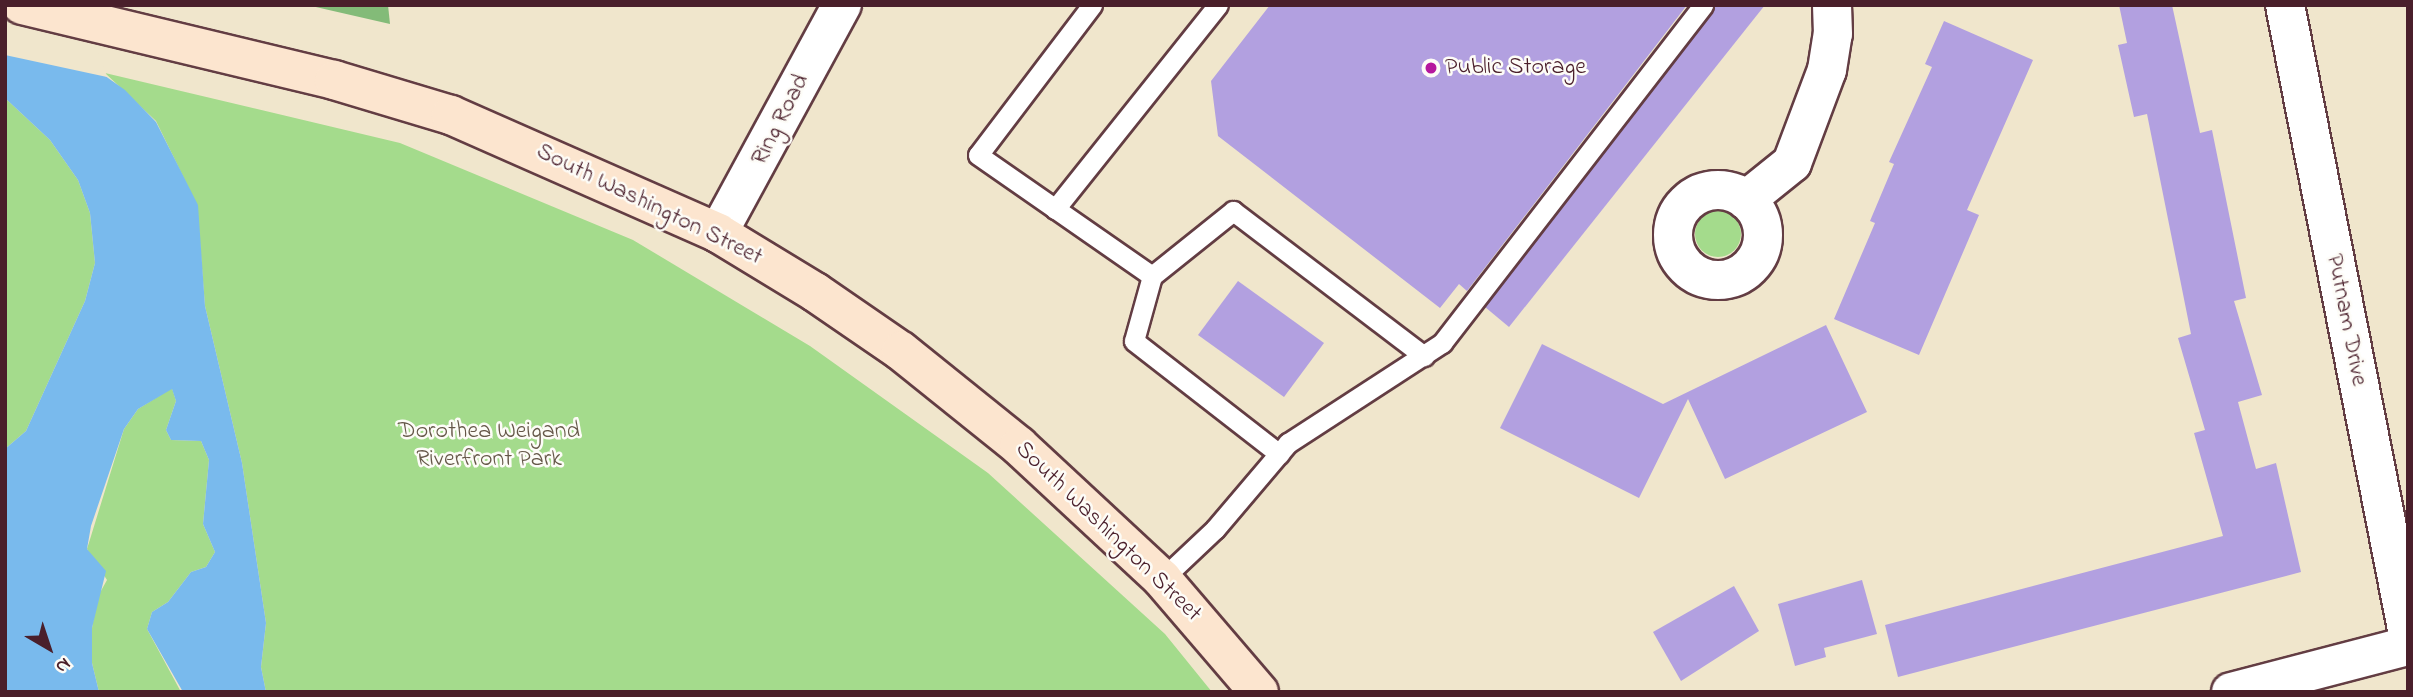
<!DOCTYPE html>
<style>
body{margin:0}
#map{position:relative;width:2413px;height:697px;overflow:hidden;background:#f0e6cc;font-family:"Indie Flower",sans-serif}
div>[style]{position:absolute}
.green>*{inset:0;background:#a4db8c}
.round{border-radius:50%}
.forest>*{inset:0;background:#83bb78}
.water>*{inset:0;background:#79baed}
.pier>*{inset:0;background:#f0e6cc}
.building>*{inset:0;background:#b2a0e0}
.roads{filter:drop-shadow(2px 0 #633d43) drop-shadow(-2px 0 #633d43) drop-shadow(0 2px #633d43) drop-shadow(0 -2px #633d43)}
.service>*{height:19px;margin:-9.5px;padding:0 9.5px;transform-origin:9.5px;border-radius:9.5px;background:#fff}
.minor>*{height:38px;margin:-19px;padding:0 19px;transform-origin:19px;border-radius:19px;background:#fff}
.minor>.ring{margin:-19px;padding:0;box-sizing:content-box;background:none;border:38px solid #fff;border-radius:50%}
.secondary>*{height:38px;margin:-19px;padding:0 19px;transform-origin:19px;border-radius:19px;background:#fce5cf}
.dots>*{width:19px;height:19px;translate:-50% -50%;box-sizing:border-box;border:4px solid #fdfcf7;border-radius:50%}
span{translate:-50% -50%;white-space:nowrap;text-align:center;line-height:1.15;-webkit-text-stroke:5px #fdfcf7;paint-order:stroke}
.poi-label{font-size:24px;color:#4a1f2b}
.left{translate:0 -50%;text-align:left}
.street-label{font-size:24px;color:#4a1f2b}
.park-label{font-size:24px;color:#655748}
.frame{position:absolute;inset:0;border:7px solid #4a1f2b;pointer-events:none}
.north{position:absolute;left:14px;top:613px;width:70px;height:70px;-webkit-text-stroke:5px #fdfcf7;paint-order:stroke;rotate:141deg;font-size:19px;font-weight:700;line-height:28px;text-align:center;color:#4a1f2b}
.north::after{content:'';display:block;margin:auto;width:24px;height:32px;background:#4a1f2b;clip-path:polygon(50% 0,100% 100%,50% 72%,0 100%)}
</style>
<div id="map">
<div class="green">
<i style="clip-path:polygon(105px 73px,400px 143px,633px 240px,810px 346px,988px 473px,1165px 634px,1212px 692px,266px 692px,261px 667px,266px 623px,242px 463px,205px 306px,197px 205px,156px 121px)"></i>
<i style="clip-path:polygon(5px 98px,50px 140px,78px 180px,90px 213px,95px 263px,85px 301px,26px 431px,5px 449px)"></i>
<i class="round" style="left:1695px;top:211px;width:46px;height:46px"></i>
<i style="clip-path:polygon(172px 388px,176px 401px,166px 430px,171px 440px,201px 441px,209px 460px,203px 524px,215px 552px,206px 567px,191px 572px,168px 602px,152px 612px,147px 629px,181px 692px,99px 692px,92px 663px,92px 628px,97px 598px,107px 580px,87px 549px,124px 429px,138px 409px)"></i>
</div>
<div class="forest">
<i style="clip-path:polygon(307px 5px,388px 5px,390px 24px)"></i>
</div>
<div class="water">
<i style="clip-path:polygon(5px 5px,125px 90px,156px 122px,198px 205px,205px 306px,242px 463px,266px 623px,261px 667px,266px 692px,183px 692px,147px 629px,152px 612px,168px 602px,191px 572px,206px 567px,215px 552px,203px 524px,209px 460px,201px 441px,171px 440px,166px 430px,176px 401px,172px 389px,138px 409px,124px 429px,91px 526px,87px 549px,106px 571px,92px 628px,92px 663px,99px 692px,5px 692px,5px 449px,26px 431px,85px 301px,95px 263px,90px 213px,78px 180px,50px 140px,5px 98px)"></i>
</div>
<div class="pier">
<i style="clip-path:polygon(5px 5px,82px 5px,107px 77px,5px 55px)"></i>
</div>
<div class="building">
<i style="clip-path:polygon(1270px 5px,1687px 5px,1467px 291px,1459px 284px,1440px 308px,1218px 136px,1211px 81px)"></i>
<i style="clip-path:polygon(1715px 5px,1765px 5px,1509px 327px,1485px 307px)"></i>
<i style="clip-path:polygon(2119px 5px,2172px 5px,2200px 133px,2212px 130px,2246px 298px,2234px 301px,2262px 395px,2238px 402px,2256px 469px,2276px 463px,2301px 572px,1898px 677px,1885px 625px,2223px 536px,2194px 433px,2205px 430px,2178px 338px,2191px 334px,2147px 114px,2134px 117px,2118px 45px,2127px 43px)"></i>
<i style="clip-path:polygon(1944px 21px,2033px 60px,1967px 210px,1979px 215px,1919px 355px,1834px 319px,1875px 223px,1870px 221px,1894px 164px,1889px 162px,1932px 67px,1925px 64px)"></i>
<i style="clip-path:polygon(1238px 281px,1324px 343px,1284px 397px,1198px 335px)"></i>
<i style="clip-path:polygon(1826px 325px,1867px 412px,1725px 479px,1688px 399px,1639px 498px,1500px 428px,1542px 344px,1663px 404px)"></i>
<i style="clip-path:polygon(1862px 580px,1877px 634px,1824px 648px,1826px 657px,1795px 666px,1778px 604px)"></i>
<i style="clip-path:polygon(1734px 586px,1759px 631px,1681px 681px,1653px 632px)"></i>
</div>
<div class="roads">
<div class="service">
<i style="left:1092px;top:5px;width:188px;rotate:127.2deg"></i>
<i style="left:978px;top:155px;width:212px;rotate:34.8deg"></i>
<i style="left:1152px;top:276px;width:67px;rotate:105.5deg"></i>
<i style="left:1134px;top:341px;width:184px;rotate:37.9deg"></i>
<i style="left:1055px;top:209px;width:261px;rotate:-51.4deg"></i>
<i style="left:1152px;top:276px;width:104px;rotate:-38.7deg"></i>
<i style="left:1233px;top:211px;width:240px;rotate:37.2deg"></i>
<i style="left:1162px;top:579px;width:73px;rotate:-43.3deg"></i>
<i style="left:1215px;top:529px;width:113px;rotate:-49.7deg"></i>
<i style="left:1288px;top:443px;width:184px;rotate:-33deg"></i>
<i style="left:1442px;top:343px;width:427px;rotate:-52.3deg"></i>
</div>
<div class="minor">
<i style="left:2285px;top:5px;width:641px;rotate:78.94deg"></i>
<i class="ring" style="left:1673px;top:190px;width:52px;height:52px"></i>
<i style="left:1746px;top:200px;width:59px;rotate:-38.8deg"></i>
<i style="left:1792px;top:163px;width:99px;rotate:-69.4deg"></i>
<i style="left:1827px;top:70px;width:36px;rotate:-81deg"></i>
<i style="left:1833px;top:34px;width:29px;rotate:-92deg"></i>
<i style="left:718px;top:233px;width:260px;rotate:-61.5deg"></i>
<i style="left:2231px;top:692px;width:183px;rotate:-14.6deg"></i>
</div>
<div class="secondary">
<i style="left:22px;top:5px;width:321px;rotate:13.5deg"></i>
<i style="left:334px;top:80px;width:122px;rotate:16.7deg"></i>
<i style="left:451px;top:115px;width:292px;rotate:23.8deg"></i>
<i style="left:718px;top:233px;width:114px;rotate:31.3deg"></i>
<i style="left:815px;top:292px;width:104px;rotate:34.5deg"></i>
<i style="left:901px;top:351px;width:151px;rotate:38.8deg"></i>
<i style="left:1019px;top:446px;width:195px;rotate:42.9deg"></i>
<i style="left:1162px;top:579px;width:149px;rotate:49.4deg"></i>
</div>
</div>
<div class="dots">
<i style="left:1431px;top:68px;background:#b5179e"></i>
</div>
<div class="poi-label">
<span class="left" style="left:1445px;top:68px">Public Storage</span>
</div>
<div class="street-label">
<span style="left:781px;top:120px;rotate:-63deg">Ring Road</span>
<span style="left:649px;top:205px;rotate:26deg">South Washington Street</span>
<span style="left:2346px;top:320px;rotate:79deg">Putnam Drive</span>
<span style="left:1108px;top:532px;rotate:44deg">South Washington Street</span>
</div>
<div class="park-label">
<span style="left:489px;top:446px">Dorothea Weigand<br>Riverfront Park</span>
</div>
<div class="frame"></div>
<div class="north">N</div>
</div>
